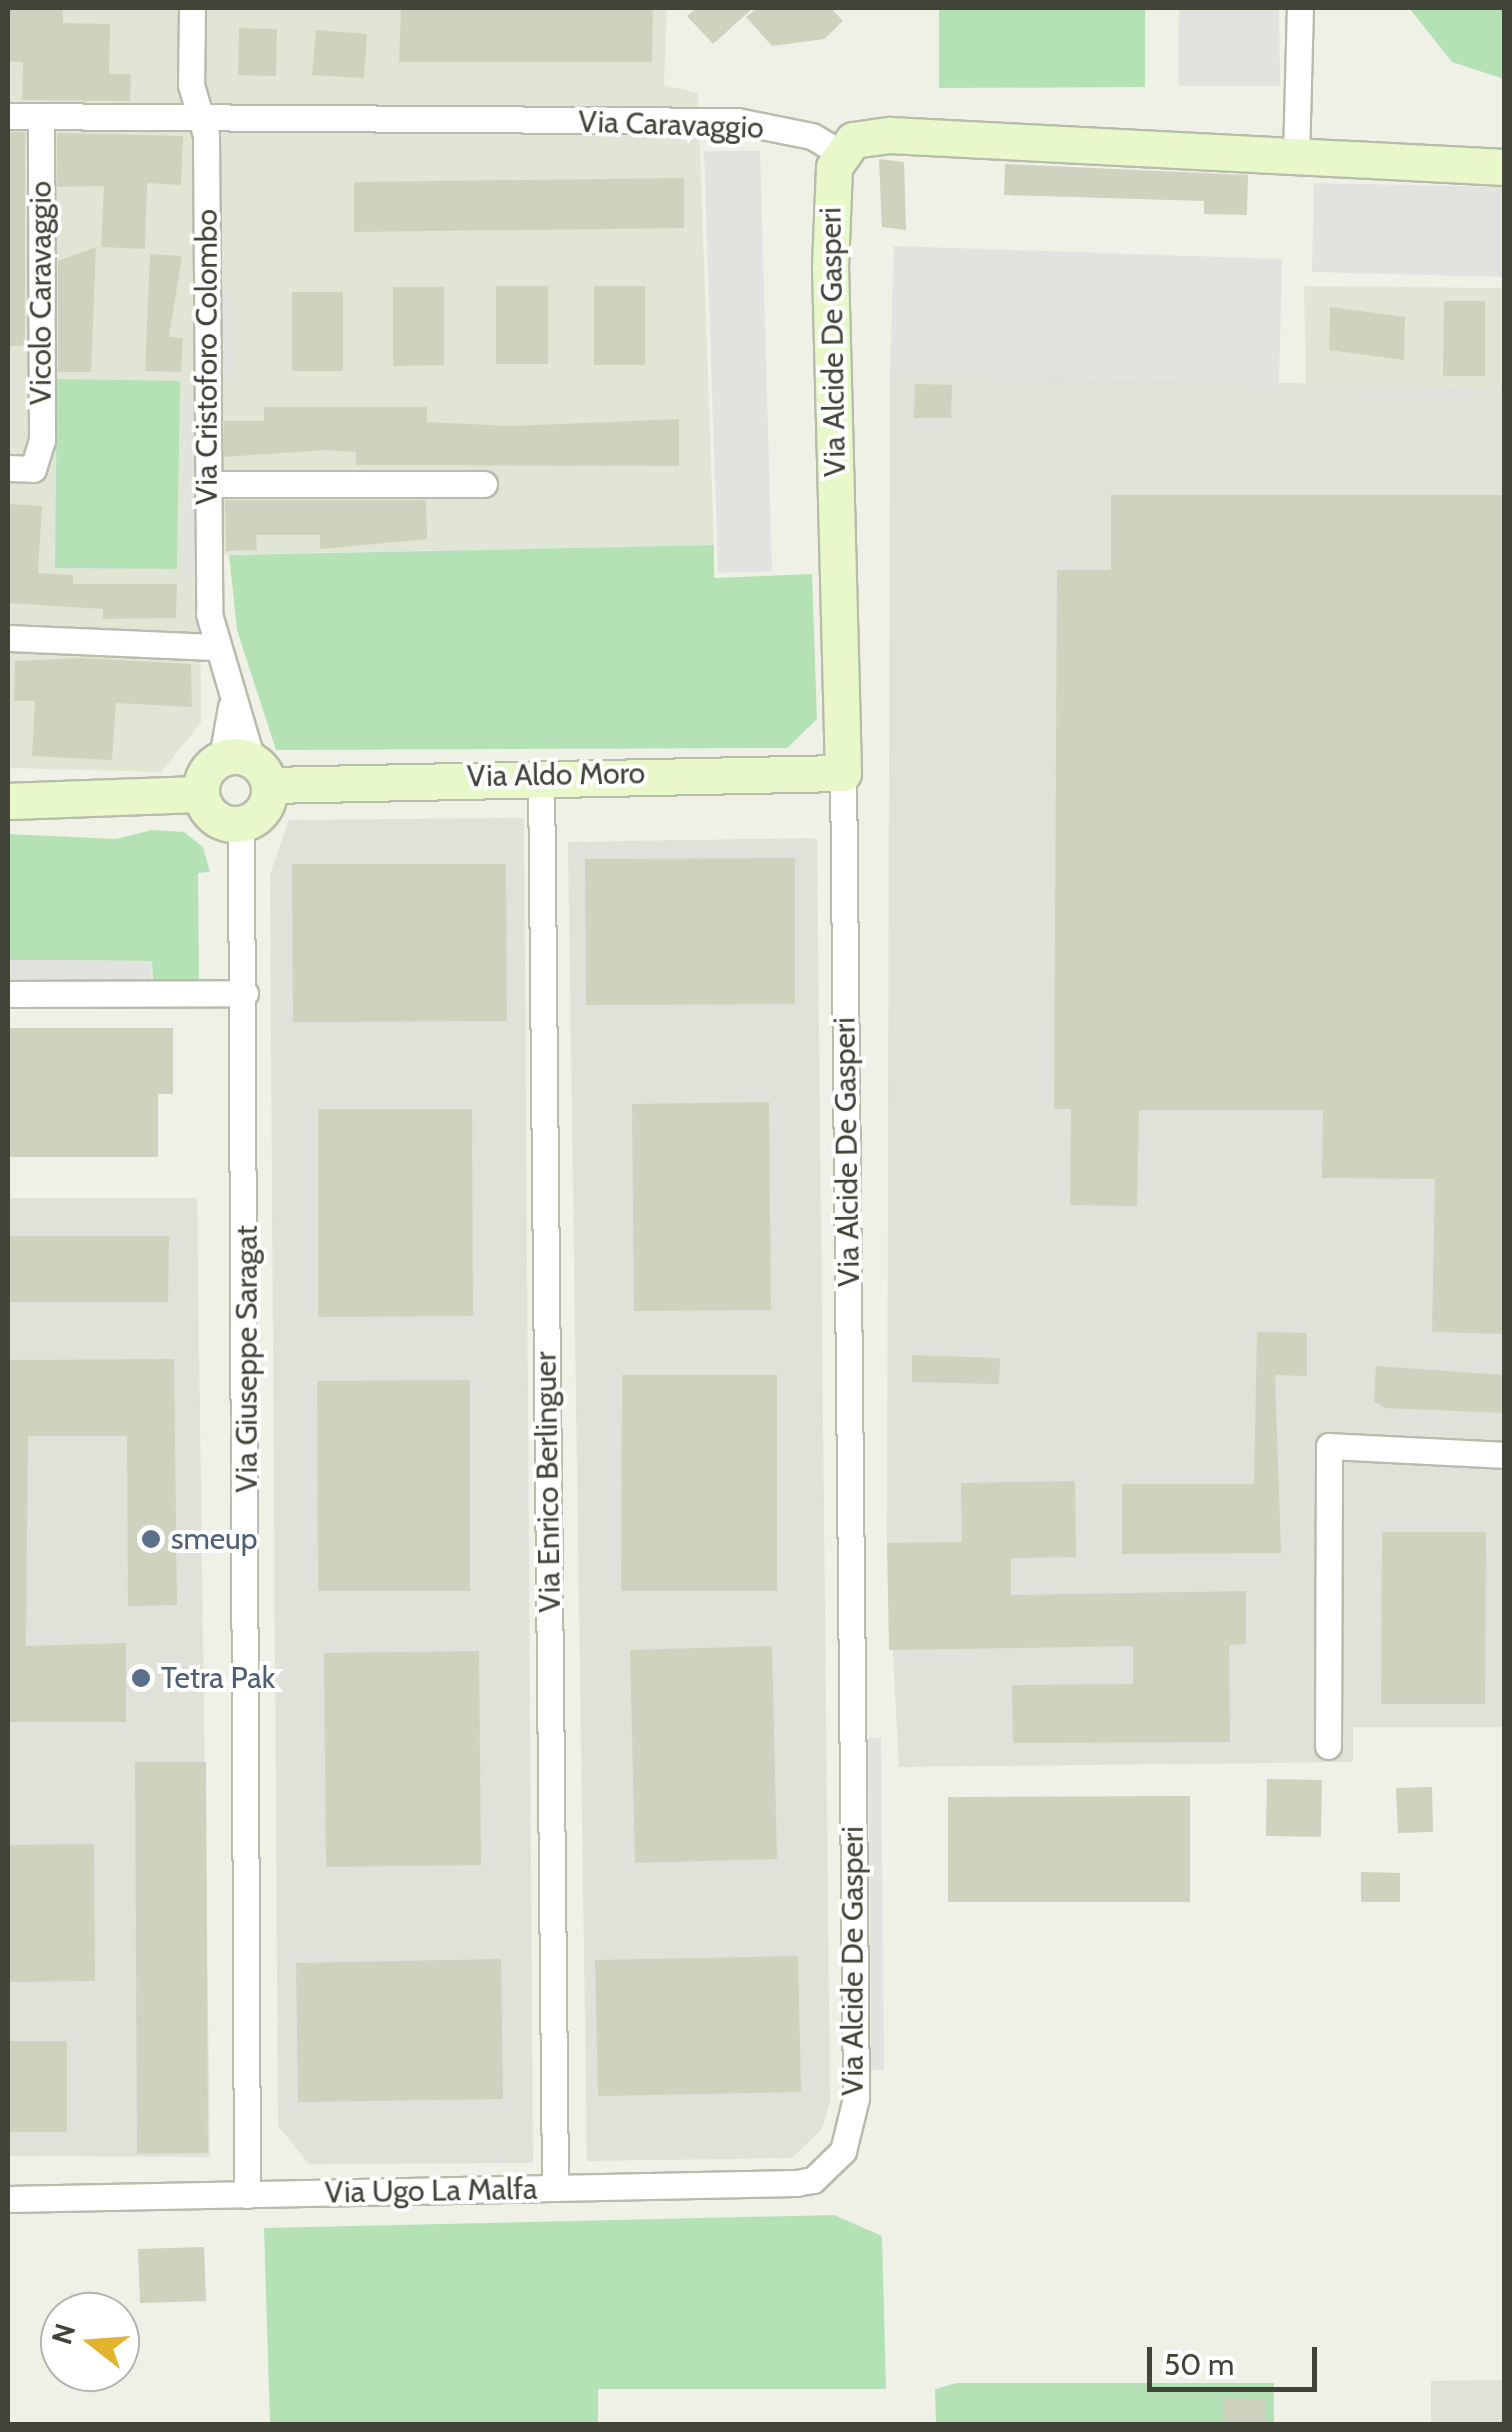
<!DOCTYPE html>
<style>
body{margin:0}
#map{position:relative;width:1512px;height:2432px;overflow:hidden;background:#eff1e7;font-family:Cabin,sans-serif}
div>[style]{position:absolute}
.residential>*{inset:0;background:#e1e5d6}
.industrial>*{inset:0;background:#e0e1d9}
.green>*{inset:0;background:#b5e1b7}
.parking>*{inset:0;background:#e2e3df}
.building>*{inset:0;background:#ced2be}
.roads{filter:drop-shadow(2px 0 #b7bcab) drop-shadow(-2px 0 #b7bcab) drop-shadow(0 2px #b7bcab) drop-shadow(0 -2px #b7bcab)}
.street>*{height:25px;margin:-12.5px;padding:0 12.5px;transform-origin:12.5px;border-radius:12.5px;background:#fff}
.secondary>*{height:35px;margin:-17.5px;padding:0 17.5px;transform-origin:17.5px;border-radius:17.5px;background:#e8f8cb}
.secondary>.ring{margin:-17.5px;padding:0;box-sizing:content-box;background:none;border:35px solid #e8f8cb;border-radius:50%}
.dots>*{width:28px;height:28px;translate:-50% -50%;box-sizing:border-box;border:5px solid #fff;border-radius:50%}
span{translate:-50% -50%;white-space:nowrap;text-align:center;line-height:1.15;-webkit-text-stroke:8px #fff;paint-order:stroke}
.street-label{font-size:30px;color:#414437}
.service-label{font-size:30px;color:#4e5e75}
.left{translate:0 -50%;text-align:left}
.frame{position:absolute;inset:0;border:10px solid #414437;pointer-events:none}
.north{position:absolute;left:40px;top:2292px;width:100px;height:100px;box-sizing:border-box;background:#fff;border:2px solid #b3b4af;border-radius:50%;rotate:287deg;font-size:28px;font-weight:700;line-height:40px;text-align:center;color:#414437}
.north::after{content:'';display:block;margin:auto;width:35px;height:45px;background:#e1b32f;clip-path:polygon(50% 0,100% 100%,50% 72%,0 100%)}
.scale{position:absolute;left:1147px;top:2347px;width:170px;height:45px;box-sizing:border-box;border:5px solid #414437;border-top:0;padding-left:12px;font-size:30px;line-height:35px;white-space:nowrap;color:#414437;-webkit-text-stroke:8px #fff;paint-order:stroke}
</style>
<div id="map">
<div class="residential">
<i style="clip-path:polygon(8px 8px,667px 8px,664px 85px,698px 93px,714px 545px,200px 555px,201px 723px,161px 772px,8px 768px)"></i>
<i style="clip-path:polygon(1304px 286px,1504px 288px,1504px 389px,1306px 384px)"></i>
</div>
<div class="industrial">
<i style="clip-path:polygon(890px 372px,1504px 389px,1504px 1727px,1353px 1727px,1353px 1762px,899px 1767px,887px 1543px)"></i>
<i style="clip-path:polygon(524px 818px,533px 2163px,309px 2164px,278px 2126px,270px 874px,289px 820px)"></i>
<i style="clip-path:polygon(817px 838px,830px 2102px,822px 2129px,792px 2158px,587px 2161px,568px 842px)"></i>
<i style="clip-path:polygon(8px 1198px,197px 1198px,210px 2157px,8px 2156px)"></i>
<i style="clip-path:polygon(1504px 2380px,1504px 2424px,1431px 2424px,1431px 2381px)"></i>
</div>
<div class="green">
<i style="clip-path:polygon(939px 8px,1145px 8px,1145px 87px,939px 88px)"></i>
<i style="clip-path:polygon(1409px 8px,1504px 8px,1504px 79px,1452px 62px)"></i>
<i style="clip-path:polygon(57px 379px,180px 381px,177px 569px,55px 568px)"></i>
<i style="clip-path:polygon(714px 545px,714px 578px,812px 574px,817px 719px,787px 748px,276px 750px,237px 630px,229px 555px)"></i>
<i style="clip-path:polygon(152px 830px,184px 832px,203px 847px,210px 872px,198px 873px,199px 981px,153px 980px,152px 961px,8px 960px,8px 834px,116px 839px)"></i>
<i style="clip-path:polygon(834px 2215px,882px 2236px,886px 2389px,598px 2389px,598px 2424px,270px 2424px,264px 2228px)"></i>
<i style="clip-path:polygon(957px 2383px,1274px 2383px,1274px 2424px,936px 2424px,935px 2389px)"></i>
</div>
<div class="parking">
<i style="clip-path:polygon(1179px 8px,1279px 8px,1280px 86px,1178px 86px)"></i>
<i style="clip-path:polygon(704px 151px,760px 151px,772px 571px,718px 573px)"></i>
<i style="clip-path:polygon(1314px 183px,1504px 187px,1504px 277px,1312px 272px)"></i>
<i style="clip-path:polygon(894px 246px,1282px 259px,1279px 383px,890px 372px)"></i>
<i style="clip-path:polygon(222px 292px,232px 292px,233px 375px,222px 375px)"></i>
<i style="clip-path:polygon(183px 397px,196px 397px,196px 577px,184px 577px)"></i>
<i style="clip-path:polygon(8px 960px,152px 961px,151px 980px,8px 980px)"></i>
<i style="clip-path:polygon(868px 1738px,881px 1738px,884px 2070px,871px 2070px)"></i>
</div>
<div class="building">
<i style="clip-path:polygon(63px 8px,63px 23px,110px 24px,109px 74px,131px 74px,130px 101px,22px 100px,23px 62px,8px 61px,8px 10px)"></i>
<i style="clip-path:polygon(401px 8px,653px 8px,652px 62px,399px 62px)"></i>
<i style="clip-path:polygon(696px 8px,753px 8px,713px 44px,687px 16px)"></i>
<i style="clip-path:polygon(757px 8px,831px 8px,843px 21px,824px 39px,772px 46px,746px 17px)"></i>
<i style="clip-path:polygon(239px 28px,277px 29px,276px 76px,238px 75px)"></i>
<i style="clip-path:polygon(316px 30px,367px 34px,364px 78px,312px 75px)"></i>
<i style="clip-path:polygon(8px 132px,25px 132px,25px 346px,8px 346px)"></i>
<i style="clip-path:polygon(57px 133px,183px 136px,181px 185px,147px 183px,145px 249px,101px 247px,104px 186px,57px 187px)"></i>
<i style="clip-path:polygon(879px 159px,904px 162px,906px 230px,882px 227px)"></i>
<i style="clip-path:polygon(1005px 164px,1248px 175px,1247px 215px,1204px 214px,1204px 201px,1004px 195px)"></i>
<i style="clip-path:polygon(684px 178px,684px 228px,354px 232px,354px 182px)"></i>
<i style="clip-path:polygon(96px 247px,91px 372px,58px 372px,58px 261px)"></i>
<i style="clip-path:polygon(150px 254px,182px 256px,169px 337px,183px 338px,181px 372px,145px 371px)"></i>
<i style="clip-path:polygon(496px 286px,548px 286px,548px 364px,496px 364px)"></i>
<i style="clip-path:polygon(594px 286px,645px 286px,645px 365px,594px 365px)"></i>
<i style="clip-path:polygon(393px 287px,444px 287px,444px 365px,393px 366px)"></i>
<i style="clip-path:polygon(292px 292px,343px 292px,343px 371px,292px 371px)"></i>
<i style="clip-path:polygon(1444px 301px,1485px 301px,1485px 376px,1443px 376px)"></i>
<i style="clip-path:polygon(1330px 307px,1405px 317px,1404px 360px,1329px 350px)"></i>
<i style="clip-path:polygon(915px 384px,952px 385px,951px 418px,914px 418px)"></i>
<i style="clip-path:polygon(264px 407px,427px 407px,427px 422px,511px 426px,679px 419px,679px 466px,356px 465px,356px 452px,326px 450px,224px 457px,224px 421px,264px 421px)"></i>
<i style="clip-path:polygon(1111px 495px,1504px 495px,1504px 1334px,1432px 1332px,1435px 1179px,1322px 1178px,1323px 1110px,1139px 1110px,1137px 1206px,1070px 1205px,1071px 1109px,1054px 1109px,1057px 570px,1111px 570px)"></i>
<i style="clip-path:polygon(225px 500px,426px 500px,427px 539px,320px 549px,320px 535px,256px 535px,257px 550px,226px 551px)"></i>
<i style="clip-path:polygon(8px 504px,42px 506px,38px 573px,73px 575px,73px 584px,177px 584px,176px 618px,103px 619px,103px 609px,8px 603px)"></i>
<i style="clip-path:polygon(82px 658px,191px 664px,192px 707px,116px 703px,112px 760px,32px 756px,35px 701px,14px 701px,15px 661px)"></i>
<i style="clip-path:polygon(795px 858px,795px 1004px,586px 1005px,585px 859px)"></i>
<i style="clip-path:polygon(292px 864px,506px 864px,507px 1021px,293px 1022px)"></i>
<i style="clip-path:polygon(8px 1028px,173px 1028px,173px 1094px,158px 1094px,158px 1157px,8px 1157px)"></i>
<i style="clip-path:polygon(769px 1102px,771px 1310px,634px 1311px,632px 1104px)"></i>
<i style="clip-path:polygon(318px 1109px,472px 1109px,473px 1316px,318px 1317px)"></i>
<i style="clip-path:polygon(8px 1236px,169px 1236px,168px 1302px,8px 1302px)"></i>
<i style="clip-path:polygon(1257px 1332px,1307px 1333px,1307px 1376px,1275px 1375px,1281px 1553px,1122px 1554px,1122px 1484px,1254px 1484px)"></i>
<i style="clip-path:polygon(912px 1355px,1000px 1358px,999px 1384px,912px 1382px)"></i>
<i style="clip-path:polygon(174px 1359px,177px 1605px,128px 1606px,127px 1436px,28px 1436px,26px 1646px,126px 1643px,126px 1722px,8px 1722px,8px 1360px)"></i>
<i style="clip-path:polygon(1376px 1366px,1504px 1375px,1504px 1413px,1385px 1408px,1374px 1401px)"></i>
<i style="clip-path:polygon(622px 1375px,777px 1375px,777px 1591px,621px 1591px)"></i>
<i style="clip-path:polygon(470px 1380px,470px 1591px,318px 1591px,317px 1381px)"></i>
<i style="clip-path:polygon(1075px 1481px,1076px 1557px,1011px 1558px,1011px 1595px,1246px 1591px,1246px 1644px,1229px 1645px,1230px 1742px,1013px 1743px,1012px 1685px,1133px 1684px,1133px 1646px,889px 1650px,887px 1543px,962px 1542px,961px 1483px)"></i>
<i style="clip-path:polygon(1382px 1532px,1486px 1532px,1485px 1704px,1381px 1704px)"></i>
<i style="clip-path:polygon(772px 1646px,777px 1859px,635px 1863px,630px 1650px)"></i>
<i style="clip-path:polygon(479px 1651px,481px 1865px,326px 1867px,324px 1653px)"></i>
<i style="clip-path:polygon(135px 1762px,206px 1762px,208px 2153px,137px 2154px)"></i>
<i style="clip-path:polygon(1267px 1779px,1322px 1780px,1321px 1837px,1266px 1836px)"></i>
<i style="clip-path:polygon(1432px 1787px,1433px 1832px,1398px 1833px,1396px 1788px)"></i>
<i style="clip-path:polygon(1190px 1796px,1190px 1902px,948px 1902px,948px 1797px)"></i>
<i style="clip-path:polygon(94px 1844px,95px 1981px,8px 1982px,8px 1845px)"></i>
<i style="clip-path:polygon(1361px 1872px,1400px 1873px,1400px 1902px,1361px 1902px)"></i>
<i style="clip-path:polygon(798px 1956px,801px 2092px,598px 2096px,595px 1960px)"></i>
<i style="clip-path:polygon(501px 1959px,503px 2099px,298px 2102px,296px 1963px)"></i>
<i style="clip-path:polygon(8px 2041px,67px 2041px,67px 2132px,8px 2132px)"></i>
<i style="clip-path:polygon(204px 2247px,206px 2301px,140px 2303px,138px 2249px)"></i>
<i style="clip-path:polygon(1224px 2398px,1266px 2399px,1266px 2424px,1223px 2424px)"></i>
</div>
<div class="roads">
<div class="street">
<i style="left:192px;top:8px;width:77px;rotate:90.7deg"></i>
<i style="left:191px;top:85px;width:52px;rotate:73.3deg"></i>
<i style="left:206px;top:135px;width:479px;rotate:89.6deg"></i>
<i style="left:209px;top:614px;width:152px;rotate:73.6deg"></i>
<i style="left:8px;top:116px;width:729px;rotate:0.39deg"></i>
<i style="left:737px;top:121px;width:76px;rotate:11.3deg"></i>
<i style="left:812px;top:136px;width:31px;rotate:31deg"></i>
<i style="left:1296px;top:158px;width:150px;rotate:-88.5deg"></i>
<i style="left:8px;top:468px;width:25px;rotate:2deg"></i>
<i style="left:33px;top:469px;width:30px;rotate:-73deg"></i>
<i style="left:42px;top:440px;width:324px;rotate:-90.2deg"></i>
<i style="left:207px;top:484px;width:277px"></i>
<i style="left:8px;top:638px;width:205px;rotate:2.5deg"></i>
<i style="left:222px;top:758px;width:52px;rotate:-80deg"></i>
<i style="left:541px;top:775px;width:1413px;rotate:89.43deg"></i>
<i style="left:241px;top:824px;width:1371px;rotate:89.75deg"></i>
<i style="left:8px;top:994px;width:237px;rotate:-0.2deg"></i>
<i style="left:1328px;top:1746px;width:300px;rotate:-89.8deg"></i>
<i style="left:1329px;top:1446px;width:175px;rotate:2.9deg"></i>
<i style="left:8px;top:2199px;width:788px;rotate:-1.16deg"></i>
<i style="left:796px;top:2183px;width:17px;rotate:-10deg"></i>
<i style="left:813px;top:2180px;width:42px;rotate:-44deg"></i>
<i style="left:843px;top:2151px;width:55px;rotate:-76.2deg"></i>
<i style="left:856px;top:2098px;width:1325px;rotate:-90.56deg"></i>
</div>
<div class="secondary">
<i class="ring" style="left:201px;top:756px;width:33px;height:33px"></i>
<i style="left:269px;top:785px;width:574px;rotate:-1.2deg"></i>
<i style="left:843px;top:773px;width:506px;rotate:-91.47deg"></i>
<i style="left:830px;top:267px;width:100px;rotate:-87.7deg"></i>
<i style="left:834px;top:167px;width:33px;rotate:-55deg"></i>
<i style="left:853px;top:140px;width:37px;rotate:-8deg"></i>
<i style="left:890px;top:135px;width:615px;rotate:2.98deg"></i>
<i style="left:8px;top:801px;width:193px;rotate:-2.1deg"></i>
</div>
</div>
<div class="dots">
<i style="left:151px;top:1539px;background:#5c6f8a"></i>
<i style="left:141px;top:1678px;background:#5c6f8a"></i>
</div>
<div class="street-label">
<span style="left:671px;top:125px;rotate:2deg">Via Caravaggio</span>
<span style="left:41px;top:293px;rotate:-90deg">Vicolo Caravaggio</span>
<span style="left:833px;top:342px;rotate:-91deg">Via Alcide De Gasperi</span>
<span style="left:207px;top:357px;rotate:-90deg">Via Cristoforo Colombo</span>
<span style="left:556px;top:775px;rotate:-1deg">Via Aldo Moro</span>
<span style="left:847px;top:1152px;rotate:-91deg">Via Alcide De Gasperi</span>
<span style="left:247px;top:1359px;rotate:-90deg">Via Giuseppe Saragat</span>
<span style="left:548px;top:1482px;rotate:-91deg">Via Enrico Berlinguer</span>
<span style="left:853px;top:1961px;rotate:-90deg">Via Alcide De Gasperi</span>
<span style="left:431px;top:2191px;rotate:-1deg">Via Ugo La Malfa</span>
</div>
<div class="service-label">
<span class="left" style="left:171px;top:1539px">smeup</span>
<span class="left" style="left:161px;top:1678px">Tetra Pak</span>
</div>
<div class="frame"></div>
<div class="north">N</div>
<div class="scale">50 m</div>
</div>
